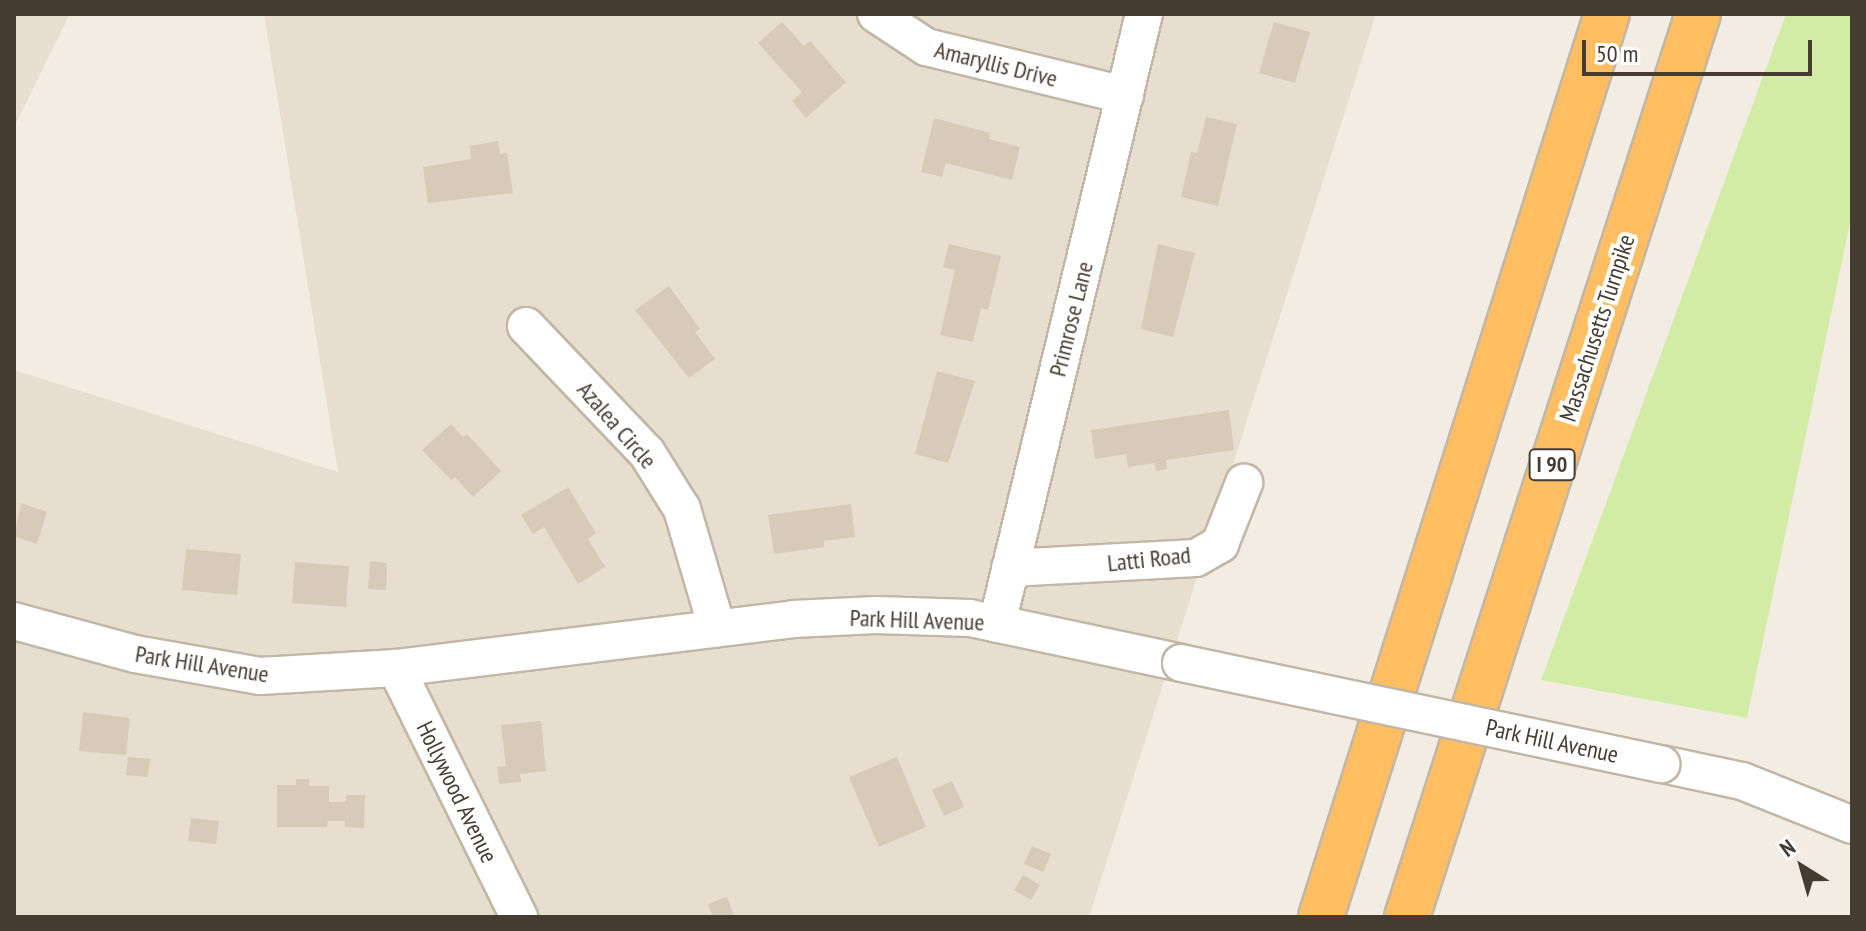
<!DOCTYPE html>
<style>
body{margin:0}
#map{position:relative;width:1866px;height:931px;overflow:hidden;background:#f3ece2;font-family:"PT Sans Narrow",sans-serif}
div>[style]{position:absolute}
.residential>*{inset:0;background:#e7decf}
.green>*{inset:0;background:#d2eca6}
.building>*{inset:0;background:#d8cab9}
.roads{filter:drop-shadow(2px 0 #c2b6a7) drop-shadow(-2px 0 #c2b6a7) drop-shadow(0 2px #c2b6a7) drop-shadow(0 -2px #c2b6a7)}
.minor>*{height:36px;margin:-18px;padding:0 18px;transform-origin:18px;border-radius:18px;background:#fff}
.motorway>*{height:44px;margin:-22px;padding:0 22px;transform-origin:22px;border-radius:22px;background:#ffbe61}
.bridges{filter:drop-shadow(2px 0 #c2b6a7) drop-shadow(-2px 0 #c2b6a7) drop-shadow(0 2px #c2b6a7) drop-shadow(0 -2px #c2b6a7)}
.minor-bridge>*{height:36px;margin:-18px;padding:0 18px;transform-origin:18px;border-radius:18px;background:#fff}
span{translate:-50% -50%;white-space:nowrap;text-align:center;line-height:1.15;-webkit-text-stroke:8px #fff;paint-order:stroke}
.shield-label span{padding:2px 6px;background:#fff;border:2px solid;border-radius:6px;-webkit-text-stroke-width:0}
.shield-label{font-size:22px;color:#453c32;font-weight:700}
.street-label{font-size:24px;color:#453c32}
.frame{position:absolute;inset:0;border:16px solid #453c32;pointer-events:none}
.north{position:absolute;left:1762px;top:827px;width:80px;height:80px;-webkit-text-stroke:6px #fff;paint-order:stroke;rotate:323deg;font-size:22px;font-weight:700;line-height:32px;text-align:center;color:#453c32}
.north::after{content:'';display:block;margin:auto;width:28px;height:36px;background:#453c32;clip-path:polygon(50% 0,100% 100%,50% 72%,0 100%)}
.scale{position:absolute;left:1582px;top:40px;width:230px;height:36px;box-sizing:border-box;border:4px solid #453c32;border-top:0;padding-left:10px;font-size:24px;line-height:28px;white-space:nowrap;color:#453c32;-webkit-text-stroke:6px #fff;paint-order:stroke}
</style>
<div id="map">
<div class="residential">
<i style="clip-path:polygon(14px 14px,70px 14px,14px 127px)"></i>
<i style="clip-path:polygon(264px 14px,1376px 14px,1089px 917px,14px 917px,14px 370px,338px 472px)"></i>
</div>
<div class="green">
<i style="clip-path:polygon(1786px 14px,1852px 14px,1852px 213px,1747px 718px,1541px 680px)"></i>
</div>
<div class="building">
<i style="clip-path:polygon(782px 22px,804px 46px,810px 41px,846px 82px,806px 118px,792px 101px,802px 92px,758px 43px)"></i>
<i style="clip-path:polygon(1274px 22px,1310px 32px,1295px 83px,1259px 73px)"></i>
<i style="clip-path:polygon(1206px 117px,1237px 124px,1218px 206px,1181px 197px,1191px 152px,1197px 153px)"></i>
<i style="clip-path:polygon(934px 118px,990px 133px,989px 139px,1020px 147px,1012px 180px,946px 163px,942px 177px,921px 172px)"></i>
<i style="clip-path:polygon(498px 141px,500px 154px,507px 153px,513px 193px,428px 203px,423px 167px,471px 159px,470px 146px)"></i>
<i style="clip-path:polygon(949px 244px,1001px 256px,988px 310px,981px 308px,973px 342px,940px 335px,955px 270px,943px 267px)"></i>
<i style="clip-path:polygon(1158px 244px,1195px 253px,1173px 337px,1141px 329px)"></i>
<i style="clip-path:polygon(669px 286px,700px 329px,695px 332px,715px 359px,689px 378px,635px 310px)"></i>
<i style="clip-path:polygon(937px 371px,975px 381px,948px 463px,915px 454px)"></i>
<i style="clip-path:polygon(1229px 410px,1234px 450px,1166px 460px,1167px 469px,1156px 471px,1155px 463px,1128px 467px,1126px 454px,1095px 459px,1091px 430px)"></i>
<i style="clip-path:polygon(451px 424px,463px 437px,467px 434px,501px 471px,473px 497px,455px 477px,451px 480px,422px 450px)"></i>
<i style="clip-path:polygon(568px 487px,596px 533px,588px 539px,605px 567px,578px 584px,544px 527px,533px 534px,521px 515px)"></i>
<i style="clip-path:polygon(21px 503px,47px 512px,37px 544px,14px 536px)"></i>
<i style="clip-path:polygon(851px 504px,855px 537px,824px 541px,824px 547px,774px 554px,768px 515px)"></i>
<i style="clip-path:polygon(186px 549px,241px 554px,237px 595px,182px 590px)"></i>
<i style="clip-path:polygon(370px 561px,387px 563px,386px 590px,368px 589px)"></i>
<i style="clip-path:polygon(295px 562px,349px 566px,346px 607px,292px 603px)"></i>
<i style="clip-path:polygon(83px 712px,130px 718px,126px 755px,79px 751px)"></i>
<i style="clip-path:polygon(541px 721px,546px 771px,520px 774px,521px 782px,499px 784px,497px 767px,506px 766px,501px 725px)"></i>
<i style="clip-path:polygon(128px 757px,150px 759px,148px 777px,126px 775px)"></i>
<i style="clip-path:polygon(897px 757px,926px 827px,879px 847px,849px 777px)"></i>
<i style="clip-path:polygon(296px 779px,309px 779px,309px 786px,329px 786px,329px 802px,346px 802px,346px 795px,365px 795px,364px 828px,345px 827px,345px 821px,328px 821px,327px 827px,277px 827px,277px 785px,296px 785px)"></i>
<i style="clip-path:polygon(952px 781px,964px 807px,944px 816px,932px 790px)"></i>
<i style="clip-path:polygon(191px 818px,219px 821px,216px 844px,188px 841px)"></i>
<i style="clip-path:polygon(1032px 846px,1051px 854px,1043px 872px,1024px 864px)"></i>
<i style="clip-path:polygon(1023px 875px,1040px 885px,1031px 900px,1014px 890px)"></i>
<i style="clip-path:polygon(727px 897px,734px 915px,713px 917px,708px 904px)"></i>
</div>
<div class="roads">
<div class="minor">
<i style="left:876px;top:14px;width:60px;rotate:33.4deg"></i>
<i style="left:926px;top:47px;width:205px;rotate:13.6deg"></i>
<i style="left:526px;top:326px;width:175px;rotate:46.4deg"></i>
<i style="left:647px;top:453px;width:66px;rotate:58deg"></i>
<i style="left:682px;top:509px;width:124px;rotate:73.6deg"></i>
<i style="left:1010px;top:568px;width:186px;rotate:-3.1deg"></i>
<i style="left:1196px;top:558px;width:28px;rotate:-30deg"></i>
<i style="left:1220px;top:544px;width:66px;rotate:-68.5deg"></i>
<i style="left:14px;top:621px;width:125px;rotate:15.3deg"></i>
<i style="left:135px;top:654px;width:127px;rotate:10deg"></i>
<i style="left:260px;top:676px;width:136px;rotate:-3.4deg"></i>
<i style="left:396px;top:668px;width:400px;rotate:-7deg"></i>
<i style="left:793px;top:619px;width:83px;rotate:-2.8deg"></i>
<i style="left:876px;top:615px;width:94px;rotate:1.8deg"></i>
<i style="left:970px;top:618px;width:216px;rotate:12deg"></i>
<i style="left:997px;top:624px;width:627px;rotate:-76.45deg"></i>
<i style="left:396px;top:668px;width:278px;rotate:63.7deg"></i>
<i style="left:1662px;top:764px;width:82px;rotate:12deg"></i>
<i style="left:1742px;top:781px;width:118px;rotate:21.8deg"></i>
</div>
<div class="motorway">
<i style="left:1321px;top:917px;width:947px;rotate:-72.43deg"></i>
<i style="left:1407px;top:917px;width:949px;rotate:-72.14deg"></i>
</div>
</div>
<div class="bridges">
<div class="minor-bridge">
<i style="left:1181px;top:663px;width:491px;rotate:11.9deg"></i>
</div>
</div>
<div class="shield-label">
<span style="left:1552px;top:465px">I 90</span>
</div>
<div class="street-label">
<span style="left:996px;top:64px;rotate:14deg">Amaryllis Drive</span>
<span style="left:1071px;top:319px;rotate:-76deg">Primrose Lane</span>
<span style="left:1597px;top:328px;rotate:-72deg">Massachusetts Turnpike</span>
<span style="left:617px;top:425px;rotate:49deg">Azalea Circle</span>
<span style="left:1149px;top:559px;rotate:-6deg">Latti Road</span>
<span style="left:917px;top:620px;rotate:2deg">Park Hill Avenue</span>
<span style="left:202px;top:664px;rotate:9deg">Park Hill Avenue</span>
<span style="left:1552px;top:741px;rotate:12deg">Park Hill Avenue</span>
<span style="left:457px;top:792px;rotate:64deg">Hollywood Avenue</span>
</div>
<div class="frame"></div>
<div class="north">N</div>
<div class="scale">50 m</div>
</div>
